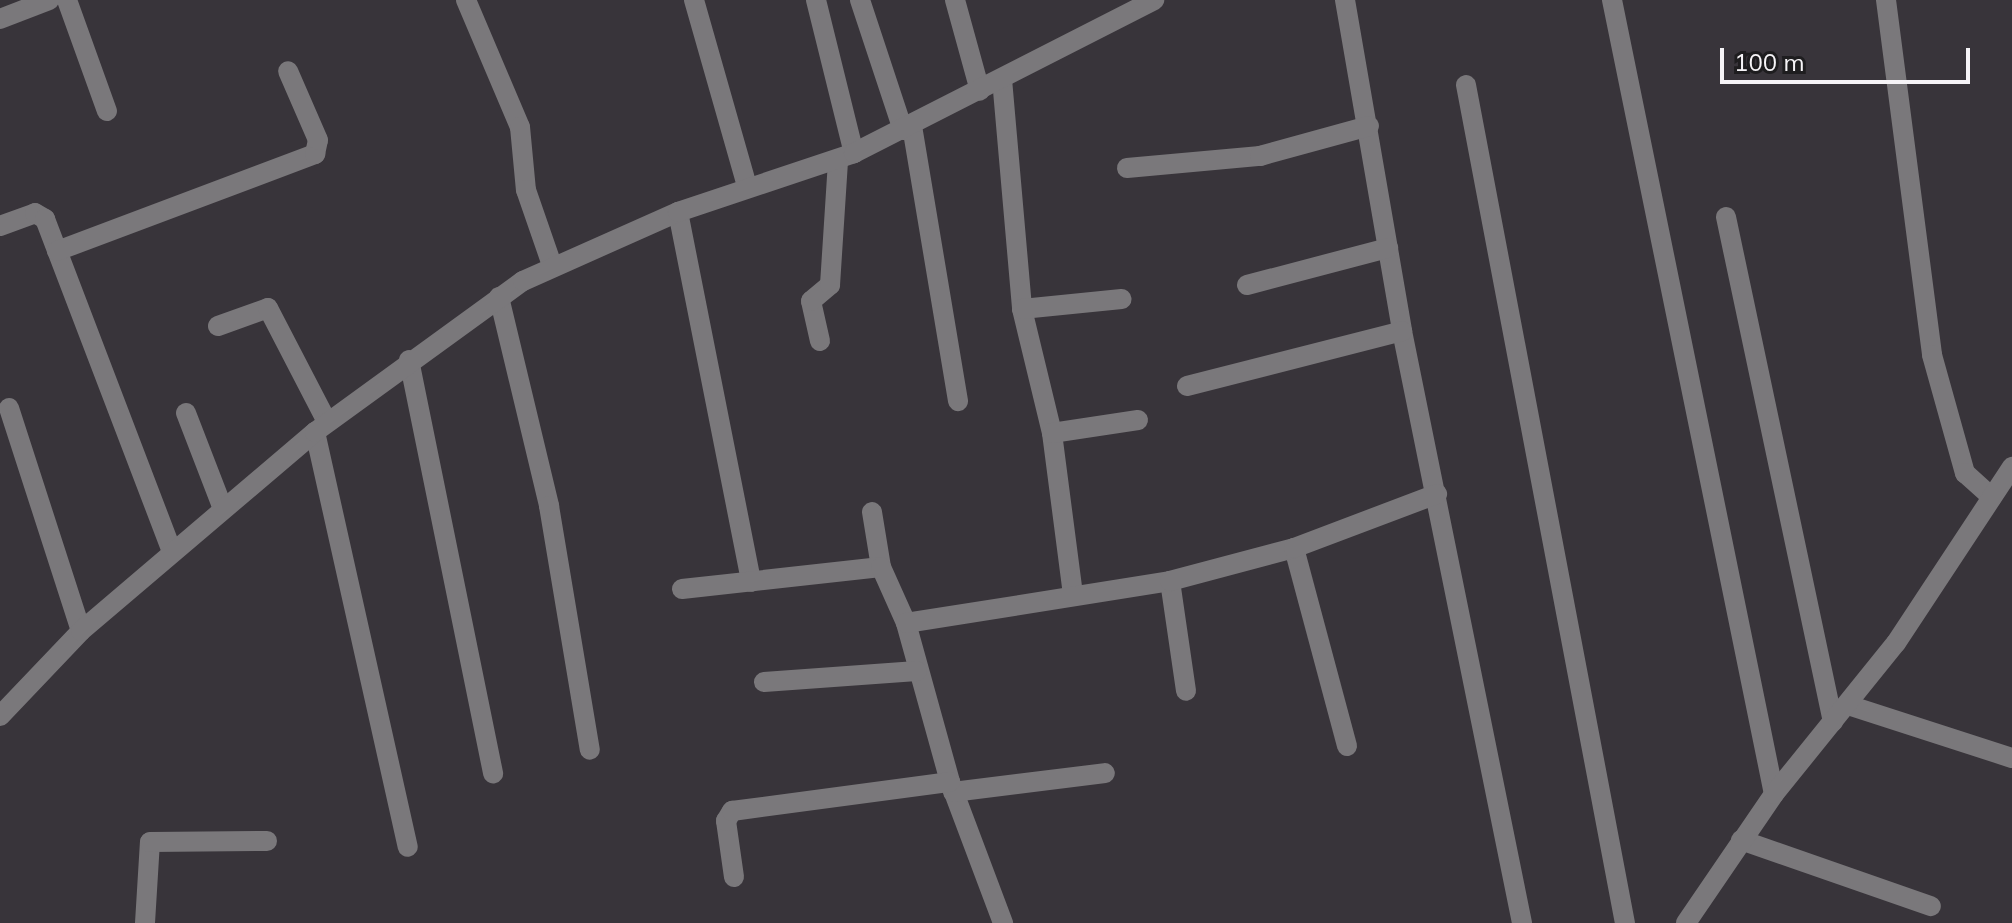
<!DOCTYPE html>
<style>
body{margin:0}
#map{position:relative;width:2012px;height:923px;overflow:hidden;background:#38343a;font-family:Mulish,sans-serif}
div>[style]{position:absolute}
.minor>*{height:20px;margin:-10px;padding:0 10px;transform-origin:10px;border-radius:10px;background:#7a787b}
span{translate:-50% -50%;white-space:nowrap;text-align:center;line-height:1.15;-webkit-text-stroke:8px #1e1d1f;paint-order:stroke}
.scale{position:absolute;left:1720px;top:48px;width:250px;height:36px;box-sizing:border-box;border:4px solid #f6f4f7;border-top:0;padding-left:10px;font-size:24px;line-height:28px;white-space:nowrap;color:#f6f4f7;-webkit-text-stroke:6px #1e1d1f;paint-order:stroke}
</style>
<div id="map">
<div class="minor">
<i style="left:67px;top:0;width:118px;rotate:70.2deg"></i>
<i style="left:466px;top:0;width:138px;rotate:67deg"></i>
<i style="left:520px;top:127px;width:63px;rotate:84.6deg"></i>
<i style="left:526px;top:190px;width:79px;rotate:70.9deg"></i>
<i style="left:694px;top:0;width:193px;rotate:74.1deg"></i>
<i style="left:816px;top:0;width:158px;rotate:76.1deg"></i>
<i style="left:860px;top:0;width:137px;rotate:71.7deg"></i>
<i style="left:955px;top:0;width:94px;rotate:74.6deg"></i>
<i style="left:1345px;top:0;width:336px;rotate:80.2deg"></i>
<i style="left:1402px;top:331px;width:604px;rotate:78.54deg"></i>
<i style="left:1612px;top:0;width:810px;rotate:78.47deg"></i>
<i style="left:1886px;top:0;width:358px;rotate:82.6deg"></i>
<i style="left:1932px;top:355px;width:123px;rotate:74.4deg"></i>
<i style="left:1965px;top:473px;width:36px;rotate:42deg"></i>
<i style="left:0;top:19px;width:53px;rotate:-21.2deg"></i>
<i style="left:1002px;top:79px;width:231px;rotate:85deg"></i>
<i style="left:1022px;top:309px;width:128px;rotate:76.4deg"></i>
<i style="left:1052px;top:433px;width:162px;rotate:82.6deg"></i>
<i style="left:1466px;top:85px;width:853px;rotate:79.26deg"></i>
<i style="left:912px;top:126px;width:279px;rotate:80.5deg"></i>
<i style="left:1127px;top:168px;width:134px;rotate:-5.2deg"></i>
<i style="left:1260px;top:156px;width:113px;rotate:-15.4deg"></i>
<i style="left:678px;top:212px;width:377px;rotate:78.8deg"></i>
<i style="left:1726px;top:217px;width:516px;rotate:78.04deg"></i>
<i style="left:0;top:226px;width:37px;rotate:-20deg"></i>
<i style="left:35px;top:213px;width:12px;rotate:31deg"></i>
<i style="left:45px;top:219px;width:356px;rotate:69.1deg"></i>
<i style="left:57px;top:251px;width:276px;rotate:-20.6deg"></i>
<i style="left:315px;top:154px;width:14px;rotate:-78deg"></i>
<i style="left:318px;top:140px;width:75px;rotate:-113.5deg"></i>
<i style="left:1247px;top:285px;width:146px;rotate:-14.7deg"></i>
<i style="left:499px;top:297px;width:215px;rotate:76.5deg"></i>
<i style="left:549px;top:506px;width:247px;rotate:80.5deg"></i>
<i style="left:1022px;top:309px;width:100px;rotate:-5.7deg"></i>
<i style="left:218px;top:326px;width:53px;rotate:-19.8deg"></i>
<i style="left:268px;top:308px;width:128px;rotate:62.6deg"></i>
<i style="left:820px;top:341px;width:41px;rotate:-102.7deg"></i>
<i style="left:811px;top:301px;width:25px;rotate:-40deg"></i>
<i style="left:830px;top:285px;width:125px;rotate:-86.3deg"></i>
<i style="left:409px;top:360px;width:422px;rotate:78.5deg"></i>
<i style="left:1187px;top:386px;width:222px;rotate:-14.3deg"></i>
<i style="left:9px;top:408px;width:234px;rotate:72.1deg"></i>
<i style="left:186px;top:413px;width:103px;rotate:68.9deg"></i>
<i style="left:315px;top:432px;width:425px;rotate:77.4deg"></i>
<i style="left:1052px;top:433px;width:87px;rotate:-8.6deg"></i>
<i style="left:872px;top:512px;width:56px;rotate:80.7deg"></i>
<i style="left:1294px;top:548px;width:205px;rotate:75deg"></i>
<i style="left:1170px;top:581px;width:111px;rotate:81.7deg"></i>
<i style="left:682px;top:589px;width:200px;rotate:-6.3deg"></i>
<i style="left:881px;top:567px;width:61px;rotate:65.9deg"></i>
<i style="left:906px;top:623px;width:165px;rotate:74.5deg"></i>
<i style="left:950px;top:782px;width:151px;rotate:69.4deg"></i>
<i style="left:906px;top:623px;width:267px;rotate:-9deg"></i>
<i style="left:1170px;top:581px;width:128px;rotate:-14.9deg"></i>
<i style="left:1294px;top:548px;width:153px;rotate:-20.7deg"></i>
<i style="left:764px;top:682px;width:153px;rotate:-4.1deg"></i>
<i style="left:1848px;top:705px;width:172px;rotate:17.9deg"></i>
<i style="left:0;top:716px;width:117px;rotate:-46.4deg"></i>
<i style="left:81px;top:631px;width:307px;rotate:-40.4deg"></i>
<i style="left:315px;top:432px;width:257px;rotate:-36deg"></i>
<i style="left:523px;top:281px;width:170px;rotate:-24deg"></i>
<i style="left:678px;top:212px;width:186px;rotate:-18.5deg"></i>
<i style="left:854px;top:153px;width:337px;rotate:-27deg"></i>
<i style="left:953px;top:792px;width:153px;rotate:-7.1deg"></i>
<i style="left:1741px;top:840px;width:201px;rotate:19.2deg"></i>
<i style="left:734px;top:877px;width:57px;rotate:-98.1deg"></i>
<i style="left:726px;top:821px;width:12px;rotate:-59deg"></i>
<i style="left:732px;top:811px;width:220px;rotate:-7.6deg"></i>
<i style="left:145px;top:923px;width:81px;rotate:-86.5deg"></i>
<i style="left:150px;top:842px;width:117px;rotate:-0.5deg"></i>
<i style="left:1686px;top:923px;width:156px;rotate:-55.7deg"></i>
<i style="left:1774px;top:794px;width:194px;rotate:-51.1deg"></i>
<i style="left:1896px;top:643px;width:211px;rotate:-56.6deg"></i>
</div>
<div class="scale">100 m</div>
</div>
